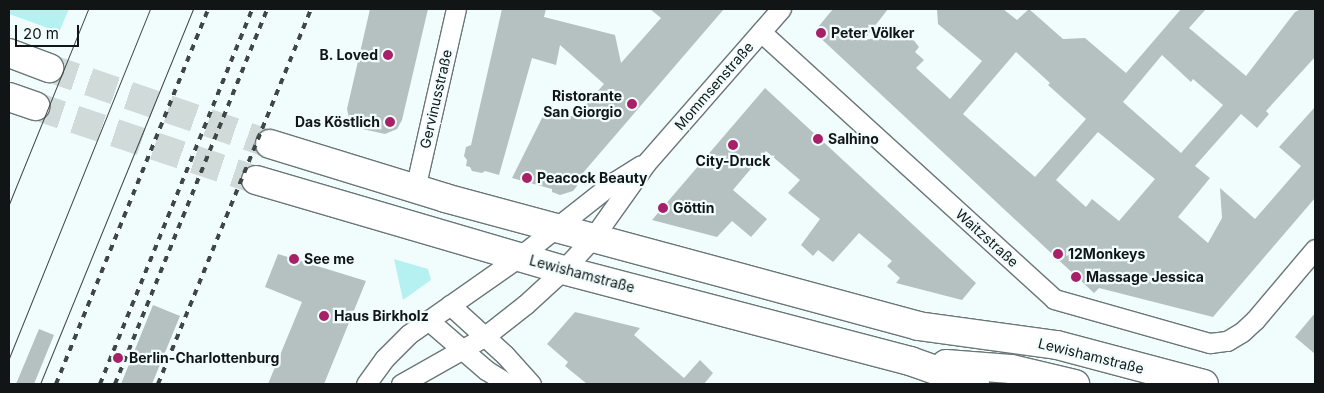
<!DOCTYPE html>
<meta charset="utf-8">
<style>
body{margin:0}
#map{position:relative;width:1324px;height:393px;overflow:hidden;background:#f0fdfc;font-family:Inter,sans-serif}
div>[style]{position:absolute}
.green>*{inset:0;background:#b5f1f1}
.building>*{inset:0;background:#b5c1c1}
.secondary-tunnel>*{height:28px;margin-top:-14px;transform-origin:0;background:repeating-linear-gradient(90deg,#cfdad9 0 28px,transparent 0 42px)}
.roads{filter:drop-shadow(1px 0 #6b7676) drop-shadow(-1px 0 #6b7676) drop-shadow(0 1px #6b7676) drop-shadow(0 -1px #6b7676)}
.minor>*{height:19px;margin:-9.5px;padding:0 9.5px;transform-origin:9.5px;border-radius:9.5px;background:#fff}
.secondary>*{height:28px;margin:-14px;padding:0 14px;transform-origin:14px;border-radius:14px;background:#fff}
.tram>*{height:1px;margin:-0.5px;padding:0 0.5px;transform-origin:0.5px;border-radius:0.5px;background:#404646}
.rail>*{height:4px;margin-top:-2px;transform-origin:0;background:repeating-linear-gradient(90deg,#404646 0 6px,transparent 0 12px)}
.dots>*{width:14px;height:14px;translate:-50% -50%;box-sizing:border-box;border:2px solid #f0fdfc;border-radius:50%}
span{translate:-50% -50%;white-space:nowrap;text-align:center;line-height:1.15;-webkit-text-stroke:4.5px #f0fdfc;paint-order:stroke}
.poi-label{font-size:14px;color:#111515;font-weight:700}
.left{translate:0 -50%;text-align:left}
.right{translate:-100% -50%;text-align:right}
.street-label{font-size:14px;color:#111515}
.frame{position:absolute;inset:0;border:10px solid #111515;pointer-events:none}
.scale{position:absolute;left:15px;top:25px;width:64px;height:22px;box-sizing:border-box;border:2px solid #111515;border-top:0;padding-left:6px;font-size:15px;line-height:18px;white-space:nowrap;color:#111515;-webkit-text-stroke:4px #f0fdfc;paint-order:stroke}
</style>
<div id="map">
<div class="green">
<i style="clip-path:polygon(9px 9px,69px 9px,59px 32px,9px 14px)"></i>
<i style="clip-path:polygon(394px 259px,428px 269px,431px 280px,403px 300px)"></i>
</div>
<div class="building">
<i style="clip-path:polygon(370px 9px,428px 9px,402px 120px,397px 129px,385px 134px,358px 128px,349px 118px,347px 109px)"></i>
<i style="clip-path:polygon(502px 9px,546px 9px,544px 17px,615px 35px,621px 63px,661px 18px,650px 9px,724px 9px,576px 181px,577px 186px,573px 191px,560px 195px,552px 192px,552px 189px,512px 178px,546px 110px,575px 117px,604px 84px,560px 45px,556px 65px,532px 58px,499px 175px,485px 171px,482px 173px,472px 171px,470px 167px,466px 166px,467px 160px,464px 156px,466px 147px,471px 145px)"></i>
<i style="clip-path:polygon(evenodd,833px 9px,888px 9px,864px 40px,908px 33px,919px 47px,915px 52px,924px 60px,916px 68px,950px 99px,982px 61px,938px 24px,937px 9px,1003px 9px,1017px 20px,1029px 9px,1063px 39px,1085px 38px,1126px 73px,1181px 9px,1206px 9px,1189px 28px,1246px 76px,1295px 12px,1301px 9px,1315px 9px,1315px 57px,1266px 111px,1269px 114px,1257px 128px,1241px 114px,1195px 166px,1210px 178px,1178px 217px,1208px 243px,1222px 218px,1220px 188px,1255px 219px,1301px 166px,1279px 147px,1315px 107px,1315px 198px,1213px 317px,1099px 288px,1094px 293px,814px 32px,833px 9px,1016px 52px,1050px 83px,1048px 85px,1086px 119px,1035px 177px,963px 114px,1016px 52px,833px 9px,1162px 55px,1191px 82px,1193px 79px,1223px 105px,1181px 153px,1123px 102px,1162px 55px,833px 9px,1098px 132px,1155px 179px,1119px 221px,1092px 199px,1086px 207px,1056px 180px,1098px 132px)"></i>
<i style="clip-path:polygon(765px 88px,976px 283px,962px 300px,896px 283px,900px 278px,887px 266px,892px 261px,859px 233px,833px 262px,818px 250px,813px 256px,801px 245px,820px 219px,788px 193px,800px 180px,766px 151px,733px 190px,767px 219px,751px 237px,732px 221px,717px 237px,652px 220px)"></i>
<i style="clip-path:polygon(278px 254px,366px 281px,324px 384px,268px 384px,302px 302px,265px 287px)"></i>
<i style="clip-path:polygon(153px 305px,180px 316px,152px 384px,121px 384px)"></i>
<i style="clip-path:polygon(575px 312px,640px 328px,634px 335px,684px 378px,700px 360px,713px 373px,704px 384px,587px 384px,565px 366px,568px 362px,547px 344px)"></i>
<i style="clip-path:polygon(1315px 313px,1315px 354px,1295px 337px)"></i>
<i style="clip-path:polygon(39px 329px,54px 335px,34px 384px,16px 384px)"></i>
</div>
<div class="secondary-tunnel">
<i style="left:49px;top:68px;width:234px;rotate:19deg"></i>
<i style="left:35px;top:106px;width:233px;rotate:18.5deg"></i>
</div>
<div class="roads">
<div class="minor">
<i style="left:761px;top:32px;width:396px;rotate:42.3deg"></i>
<i style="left:1054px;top:299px;width:162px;rotate:15.8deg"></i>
<i style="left:1210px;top:343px;width:17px;rotate:-7deg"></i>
<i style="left:1227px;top:341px;width:17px;rotate:-31deg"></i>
<i style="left:1242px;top:332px;width:18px;rotate:-43deg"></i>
<i style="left:1255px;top:320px;width:93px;rotate:-49.8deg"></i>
<i style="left:415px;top:189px;width:185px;rotate:-77.2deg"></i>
<i style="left:450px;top:305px;width:74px;rotate:42.3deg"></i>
<i style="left:505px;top:355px;width:39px;rotate:48deg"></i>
<i style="left:428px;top:320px;width:77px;rotate:40.8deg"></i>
<i style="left:486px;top:370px;width:26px;rotate:32deg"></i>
<i style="left:366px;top:384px;width:31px;rotate:-54deg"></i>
<i style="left:384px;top:359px;width:35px;rotate:-45deg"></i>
<i style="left:409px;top:334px;width:134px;rotate:-35deg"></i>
<i style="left:519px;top:257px;width:121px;rotate:-38.3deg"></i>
<i style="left:614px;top:182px;width:31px;rotate:-32deg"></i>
<i style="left:401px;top:384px;width:95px;rotate:-29.5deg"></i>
<i style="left:484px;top:337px;width:53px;rotate:-38.2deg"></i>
<i style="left:526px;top:304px;width:50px;rotate:-42.6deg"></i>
<i style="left:563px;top:270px;width:42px;rotate:-46.9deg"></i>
<i style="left:592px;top:239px;width:93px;rotate:-54.6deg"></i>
<i style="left:646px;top:163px;width:205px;rotate:-48.8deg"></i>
</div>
<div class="secondary">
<i style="left:9px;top:53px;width:43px;rotate:20.6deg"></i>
<i style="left:9px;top:97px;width:28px;rotate:19deg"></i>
<i style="left:270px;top:144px;width:183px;rotate:17.1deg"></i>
<i style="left:445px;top:198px;width:490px;rotate:15.1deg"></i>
<i style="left:918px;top:326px;width:140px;rotate:7.8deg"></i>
<i style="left:1057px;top:345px;width:152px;rotate:14.9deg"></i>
<i style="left:256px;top:180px;width:320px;rotate:16.3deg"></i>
<i style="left:563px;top:270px;width:359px;rotate:14.7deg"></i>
<i style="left:910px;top:361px;width:69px;rotate:19.5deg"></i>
<i style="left:946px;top:364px;width:65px;rotate:4.4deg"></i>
<i style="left:1011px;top:369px;width:66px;rotate:13.2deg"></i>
</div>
</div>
<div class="tram">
<i style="left:9px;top:204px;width:210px;rotate:-67.9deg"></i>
<i style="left:9px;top:358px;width:376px;rotate:-68deg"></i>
<i style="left:40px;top:384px;width:405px;rotate:-67.8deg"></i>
</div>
<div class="rail">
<i style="left:56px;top:384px;width:405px;rotate:-67.9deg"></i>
<i style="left:100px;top:384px;width:405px;rotate:-67.9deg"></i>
<i style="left:115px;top:384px;width:405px;rotate:-67.9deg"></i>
<i style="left:158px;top:384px;width:405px;rotate:-67.8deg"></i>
</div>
<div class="dots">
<i style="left:821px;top:33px;background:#a72068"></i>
<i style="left:388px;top:55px;background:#a72068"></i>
<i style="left:632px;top:104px;background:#a72068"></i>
<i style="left:390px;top:122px;background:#a72068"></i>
<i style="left:818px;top:139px;background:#a72068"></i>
<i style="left:733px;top:145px;background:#a72068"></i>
<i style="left:527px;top:178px;background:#a72068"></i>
<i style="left:663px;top:208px;background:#a72068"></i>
<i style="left:1058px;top:254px;background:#a72068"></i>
<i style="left:294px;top:259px;background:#a72068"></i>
<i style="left:1076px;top:277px;background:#a72068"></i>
<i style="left:324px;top:316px;background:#a72068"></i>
<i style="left:118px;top:358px;background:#a72068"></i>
</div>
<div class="poi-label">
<span class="left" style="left:831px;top:33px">Peter Völker</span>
<span class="right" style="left:378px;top:55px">B. Loved</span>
<span class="right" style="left:622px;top:104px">Ristorante<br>San Giorgio</span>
<span class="right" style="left:380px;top:122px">Das Köstlich</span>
<span class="left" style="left:828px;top:139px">Salhino</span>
<span style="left:733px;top:161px">City-Druck</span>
<span class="left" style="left:537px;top:178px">Peacock Beauty</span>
<span class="left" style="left:673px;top:208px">Göttin</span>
<span class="left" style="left:1068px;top:254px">12Monkeys</span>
<span class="left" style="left:304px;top:259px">See me</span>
<span class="left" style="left:1086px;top:277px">Massage Jessica</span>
<span class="left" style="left:334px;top:316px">Haus Birkholz</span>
<span class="left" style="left:129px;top:358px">Berlin-Charlottenburg</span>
</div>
<div class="street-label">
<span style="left:714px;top:86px;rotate:-49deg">Mommsenstraße</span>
<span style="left:436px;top:99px;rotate:-77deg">Gervinusstraße</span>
<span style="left:987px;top:238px;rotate:42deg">Waitzstraße</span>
<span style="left:582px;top:274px;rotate:15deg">Lewishamstraße</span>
<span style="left:1091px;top:356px;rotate:14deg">Lewishamstraße</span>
</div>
<div class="frame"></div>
<div class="scale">20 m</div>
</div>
